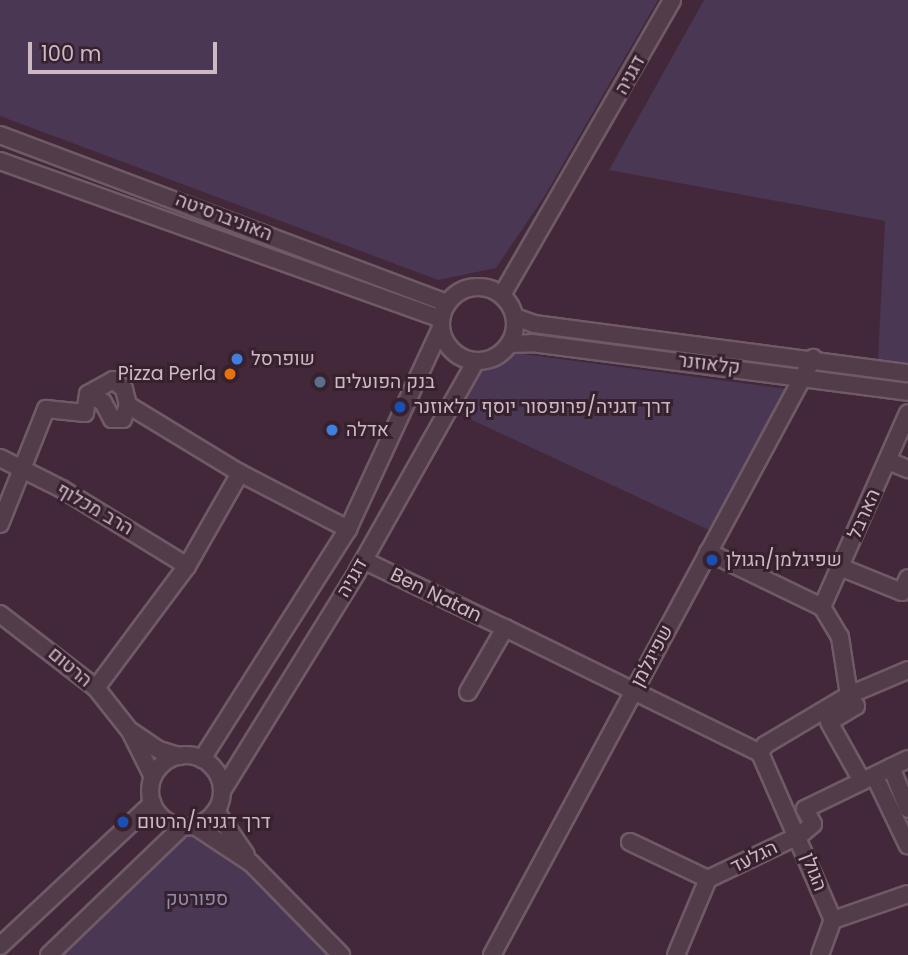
<!DOCTYPE html>
<meta charset="utf-8">
<style>
body{margin:0}
#map{position:relative;width:908px;height:955px;overflow:hidden;background:#422839;font-family:Poppins,Heebo,sans-serif}
div>[style]{position:absolute}
.green>*{inset:0;background:#4a3753}
.roads{filter:drop-shadow(2px 0 #6f5a67) drop-shadow(-2px 0 #6f5a67) drop-shadow(0 2px #6f5a67) drop-shadow(0 -2px #6f5a67)}
.minor>*{height:16px;margin:-8px;padding:0 8px;transform-origin:8px;border-radius:8px;background:#523c4a}
.minor>.ring{margin:-8px;padding:0;box-sizing:content-box;background:none;border:16px solid #523c4a;border-radius:50%}
.dots>*{width:19px;height:19px;translate:-50% -50%;box-sizing:border-box;border:4px solid #37212f;border-radius:50%}
span{translate:-50% -50%;white-space:nowrap;text-align:center;line-height:1.15;-webkit-text-stroke:6px #37212f;paint-order:stroke}
.street-label{font-size:19px;color:#ccb9c4}
.poi-label{font-size:19px;color:#ccb9c4}
.left{translate:0 -50%;text-align:left}
.right{translate:-100% -50%;text-align:right}
.park-label{font-size:19px;color:#8e8db0}
.scale{position:absolute;left:28px;top:42px;width:189px;height:32px;box-sizing:border-box;border:4px solid #ccb9c4;border-top:0;padding-left:9px;font-size:21px;line-height:24px;white-space:nowrap;color:#ccb9c4;-webkit-text-stroke:5px #37212f;paint-order:stroke}
</style>
<div id="map">
<div class="green">
<i style="clip-path:polygon(0 0,658px 0,544px 197px,496px 268px,438px 280px,0 116px)"></i>
<i style="clip-path:polygon(704px 0,908px 0,908px 363px,878px 359px,885px 221px,609px 170px)"></i>
<i style="clip-path:polygon(515px 353px,787px 389px,711px 531px,459px 414px,480px 368px)"></i>
<i style="clip-path:polygon(213px 832px,331px 955px,61px 955px,181px 835px)"></i>
</div>
<div class="roads">
<div class="minor">
<i style="left:0;top:135px;width:478px;rotate:20.6deg"></i>
<i style="left:0;top:161px;width:468px;rotate:19.7deg"></i>
<i class="ring" style="left:441px;top:287px;width:58px;height:58px"></i>
<i style="left:502px;top:295px;width:340px;rotate:-60deg"></i>
<i style="left:515px;top:317px;width:20px;rotate:20deg"></i>
<i style="left:534px;top:324px;width:377px;rotate:7.5deg"></i>
<i style="left:509px;top:344px;width:23px;rotate:-2deg"></i>
<i style="left:532px;top:343px;width:379px;rotate:7.4deg"></i>
<i style="left:128px;top:405px;width:131px;rotate:31.3deg"></i>
<i style="left:240px;top:473px;width:122px;rotate:27.4deg"></i>
<i style="left:0;top:458px;width:69px;rotate:26.6deg"></i>
<i style="left:62px;top:489px;width:147px;rotate:31.6deg"></i>
<i style="left:888px;top:461px;width:22px;rotate:22deg"></i>
<i style="left:0;top:524px;width:124px;rotate:-68.2deg"></i>
<i style="left:46px;top:409px;width:39px;rotate:6deg"></i>
<i style="left:85px;top:413px;width:19px;rotate:-81deg"></i>
<i style="left:88px;top:394px;width:29px;rotate:-29deg"></i>
<i style="left:113px;top:380px;width:14px;rotate:39deg"></i>
<i style="left:124px;top:389px;width:16px;rotate:76deg"></i>
<i style="left:128px;top:405px;width:15px;rotate:110deg"></i>
<i style="left:123px;top:419px;width:11px;rotate:180deg"></i>
<i style="left:112px;top:419px;width:19px;rotate:-118deg"></i>
<i style="left:103px;top:402px;width:17px;rotate:-152deg"></i>
<i style="left:708px;top:552px;width:127px;rotate:25.8deg"></i>
<i style="left:367px;top:562px;width:153px;rotate:25.6deg"></i>
<i style="left:840px;top:567px;width:67px;rotate:22deg"></i>
<i style="left:902px;top:592px;width:15px;rotate:-67deg"></i>
<i style="left:822px;top:607px;width:212px;rotate:-66.1deg"></i>
<i style="left:822px;top:607px;width:35px;rotate:59deg"></i>
<i style="left:840px;top:637px;width:59px;rotate:81.2deg"></i>
<i style="left:849px;top:695px;width:13px;rotate:58deg"></i>
<i style="left:856px;top:706px;width:31px;rotate:149deg"></i>
<i style="left:829px;top:722px;width:68px;rotate:60.8deg"></i>
<i style="left:0;top:614px;width:121px;rotate:37.6deg"></i>
<i style="left:96px;top:688px;width:55px;rotate:51.7deg"></i>
<i style="left:130px;top:731px;width:51px;rotate:63.4deg"></i>
<i style="left:908px;top:670px;width:64px;rotate:157deg"></i>
<i style="left:849px;top:695px;width:98px;rotate:149.2deg"></i>
<i style="left:765px;top:745px;width:9px;rotate:122deg"></i>
<i style="left:760px;top:753px;width:182px;rotate:66.4deg"></i>
<i style="left:833px;top:920px;width:79px;rotate:-19.1deg"></i>
<i style="left:96px;top:688px;width:152px;rotate:-53.3deg"></i>
<i style="left:187px;top:566px;width:107px;rotate:-60.3deg"></i>
<i style="left:468px;top:692px;width:74px;rotate:-60deg"></i>
<i style="left:505px;top:628px;width:284px;rotate:26.1deg"></i>
<i style="left:132px;top:732px;width:32px;rotate:34deg"></i>
<i style="left:159px;top:750px;width:21px;rotate:17deg"></i>
<i class="ring" style="left:150px;top:755px;width:56px;height:56px"></i>
<i style="left:202px;top:759px;width:272px;rotate:-57.6deg"></i>
<i style="left:348px;top:529px;width:221px;rotate:-65.2deg"></i>
<i style="left:891px;top:767px;width:45px;rotate:68deg"></i>
<i style="left:875px;top:777px;width:76px;rotate:64.4deg"></i>
<i style="left:222px;top:791px;width:257px;rotate:-58.3deg"></i>
<i style="left:357px;top:572px;width:242px;rotate:-60.6deg"></i>
<i style="left:216px;top:811px;width:53px;rotate:55.7deg"></i>
<i style="left:195px;top:826px;width:67px;rotate:33.5deg"></i>
<i style="left:251px;top:863px;width:129px;rotate:45.6deg"></i>
<i style="left:630px;top:842px;width:86px;rotate:25.4deg"></i>
<i style="left:0;top:946px;width:209px;rotate:-43.1deg"></i>
<i style="left:49px;top:955px;width:185px;rotate:-43.9deg"></i>
<i style="left:492px;top:955px;width:678px;rotate:-61.73deg"></i>
<i style="left:676px;top:955px;width:82px;rotate:-67.2deg"></i>
<i style="left:708px;top:879px;width:102px;rotate:-25.6deg"></i>
<i style="left:800px;top:835px;width:17px;rotate:-40deg"></i>
<i style="left:813px;top:824px;width:17px;rotate:-118deg"></i>
<i style="left:805px;top:809px;width:114px;rotate:-25.9deg"></i>
<i style="left:820px;top:955px;width:37px;rotate:-70deg"></i>
</div>
</div>
<div class="dots">
<i style="left:237px;top:359px;background:#3f7fe0"></i>
<i style="left:230px;top:374px;background:#e8710a"></i>
<i style="left:320px;top:382px;background:#5c6f8a"></i>
<i style="left:400px;top:407px;background:#1a4fb4"></i>
<i style="left:332px;top:430px;background:#3f7fe0"></i>
<i style="left:712px;top:560px;background:#1a4fb4"></i>
<i style="left:123px;top:822px;background:#1a4fb4"></i>
</div>
<div class="street-label">
<span style="left:630px;top:75px;rotate:-61deg">דגניה</span>
<span style="left:224px;top:217px;rotate:21deg">האוניברסיטה</span>
<span style="left:709px;top:364px;rotate:7deg">קלאוזנר</span>
<span style="left:95px;top:509px;rotate:30deg">הרב מכלוף</span>
<span style="left:864px;top:514px;rotate:-66deg">הארבל</span>
<span style="left:352px;top:578px;rotate:-60deg">דגניה</span>
<span style="left:436px;top:595px;rotate:26deg">Ben Natan</span>
<span style="left:652px;top:656px;rotate:-62deg">שפיגלמן</span>
<span style="left:70px;top:667px;rotate:40deg">הרטום</span>
<span style="left:754px;top:857px;rotate:-26deg">הגלעד</span>
<span style="left:814px;top:872px;rotate:69deg">הגולן</span>
</div>
<div class="poi-label">
<span class="left" style="left:251px;top:359px">שופרסל</span>
<span class="right" style="left:216px;top:374px">Pizza Perla</span>
<span class="left" style="left:334px;top:382px">בנק הפועלים</span>
<span class="left" style="left:414px;top:407px">דרך דגניה/פרופסור יוסף קלאוזנר</span>
<span class="left" style="left:346px;top:430px">אדלה</span>
<span class="left" style="left:726px;top:560px">שפיגלמן/הגולן</span>
<span class="left" style="left:137px;top:822px">דרך דגניה/הרטום</span>
</div>
<div class="park-label">
<span style="left:197px;top:899px">ספורטק</span>
</div>
<div class="scale">100 m</div>
</div>
